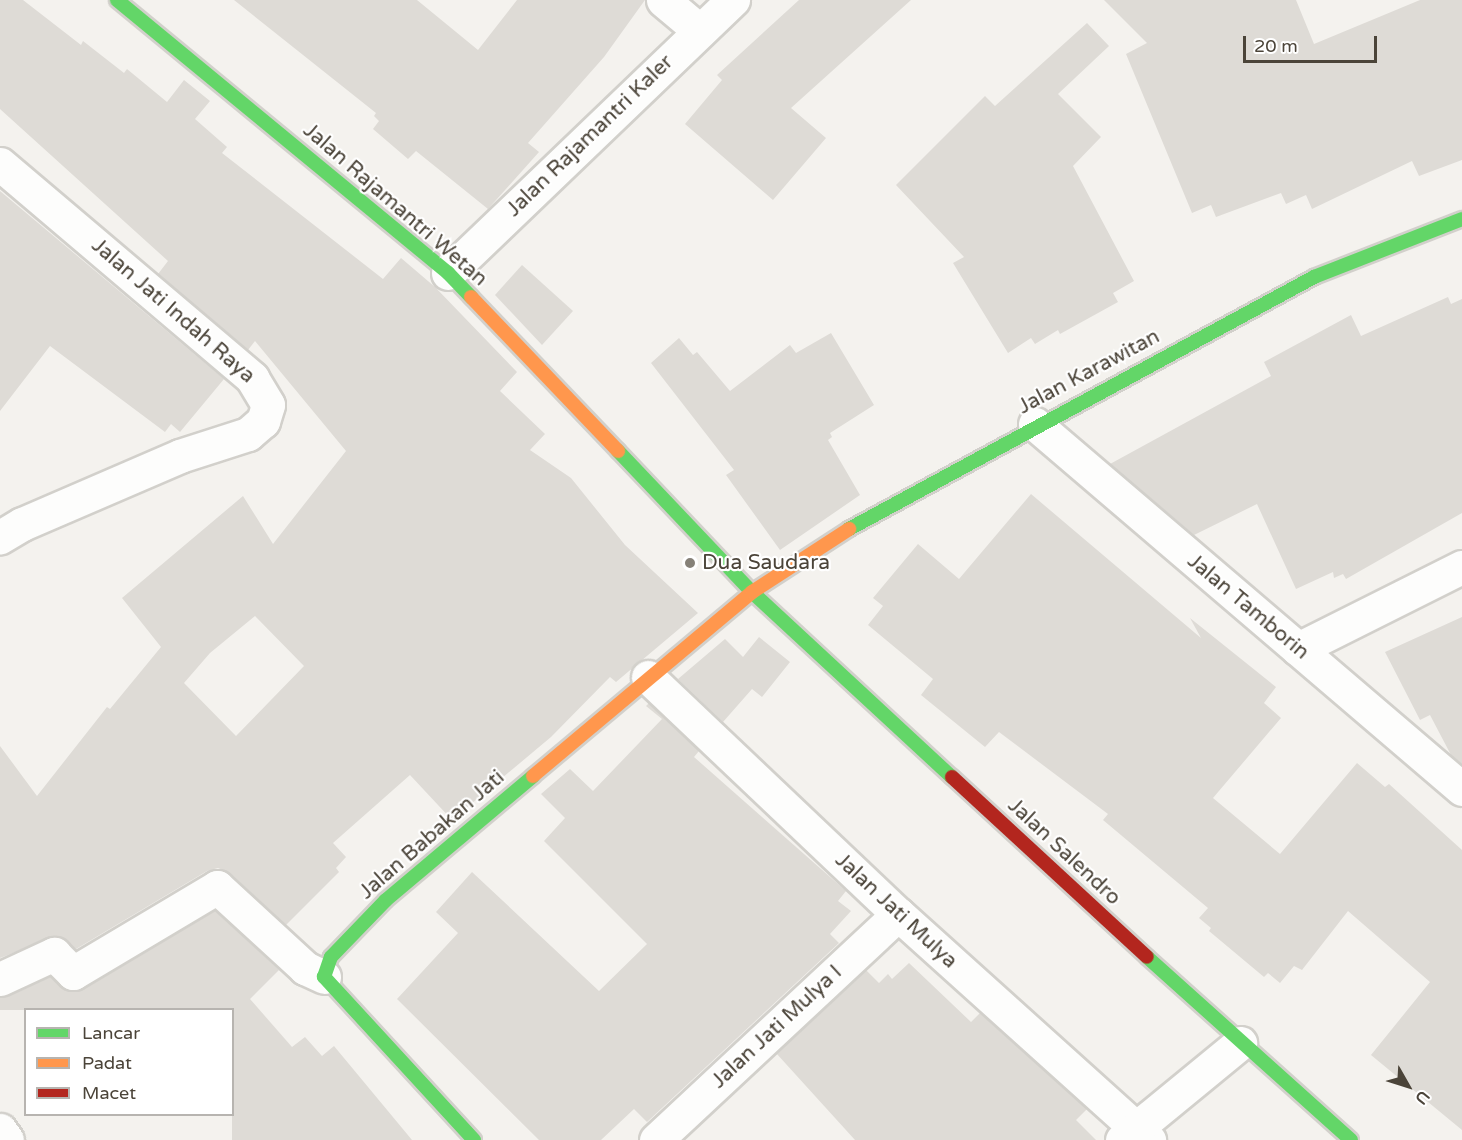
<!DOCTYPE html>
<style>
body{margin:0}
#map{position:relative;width:1462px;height:1140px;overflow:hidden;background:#f4f2ee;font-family:"Varela Round",sans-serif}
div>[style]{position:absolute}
.building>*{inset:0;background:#dedbd6}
.roads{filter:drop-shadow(2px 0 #d2d0cb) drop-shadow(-2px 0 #d2d0cb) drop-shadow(0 2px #d2d0cb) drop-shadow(0 -2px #d2d0cb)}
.street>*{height:33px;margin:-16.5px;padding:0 16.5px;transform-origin:16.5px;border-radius:16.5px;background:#fdfdfc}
.fast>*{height:14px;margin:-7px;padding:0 7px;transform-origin:7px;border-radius:7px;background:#63d668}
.slow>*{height:14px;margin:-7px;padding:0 7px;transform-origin:7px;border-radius:7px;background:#ff974d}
.jam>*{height:14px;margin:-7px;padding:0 7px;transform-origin:7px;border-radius:7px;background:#b3261e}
.dots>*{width:16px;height:16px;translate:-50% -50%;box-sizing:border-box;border:3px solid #fff;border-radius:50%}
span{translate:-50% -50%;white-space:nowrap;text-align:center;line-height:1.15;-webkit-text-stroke:4.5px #fff;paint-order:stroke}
.street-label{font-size:21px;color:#4b4439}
.poi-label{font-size:21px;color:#4b4439}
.left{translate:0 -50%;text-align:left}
.legend{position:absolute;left:24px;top:1008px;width:210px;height:108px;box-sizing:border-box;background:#fff;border:2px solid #b7b4b0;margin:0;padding:8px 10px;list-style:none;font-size:18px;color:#4b4439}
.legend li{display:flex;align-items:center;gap:12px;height:30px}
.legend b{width:30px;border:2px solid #b7b4b0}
.north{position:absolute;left:1378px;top:1056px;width:60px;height:60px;-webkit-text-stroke:4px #fff;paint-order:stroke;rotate:129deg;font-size:16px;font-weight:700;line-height:24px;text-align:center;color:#4b4439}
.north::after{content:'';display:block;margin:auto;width:21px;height:27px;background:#4b4439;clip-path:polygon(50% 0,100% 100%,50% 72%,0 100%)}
.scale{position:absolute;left:1243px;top:36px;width:134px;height:27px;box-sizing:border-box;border:3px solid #4b4439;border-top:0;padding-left:8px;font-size:18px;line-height:21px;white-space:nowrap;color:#4b4439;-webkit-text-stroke:4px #fff;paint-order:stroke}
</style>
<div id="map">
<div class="building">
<i style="clip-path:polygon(evenodd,0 0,23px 0,81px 45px,83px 41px,124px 73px,127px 69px,167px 102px,184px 80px,210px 101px,195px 119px,227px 147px,222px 153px,383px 279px,401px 258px,435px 287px,517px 372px,500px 391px,545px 434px,530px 450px,571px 478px,625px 545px,698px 613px,616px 682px,610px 677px,551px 737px,452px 820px,410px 775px,333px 843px,346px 857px,336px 868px,339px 872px,286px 925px,230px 873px,218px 868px,207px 871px,76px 949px,57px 936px,0 958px,0 746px,37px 796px,107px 707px,110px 709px,161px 647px,122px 598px,243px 496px,273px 544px,346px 451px,255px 341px,248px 350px,158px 274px,168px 261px,0 109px,0 0,255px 616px,304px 666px,236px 736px,184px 683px,210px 653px,255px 616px)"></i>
<i style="clip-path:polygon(234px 0,417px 0,478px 50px,517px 0,645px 0,604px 57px,528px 143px,539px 152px,488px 209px,416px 151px,408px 159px,373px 129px,379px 121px,374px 116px,376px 113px)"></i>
<i style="clip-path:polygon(799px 0,911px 0,791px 108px,826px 138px,773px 200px,685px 124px,722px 80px,717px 75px)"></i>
<i style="clip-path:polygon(1104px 0,1296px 0,1314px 44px,1420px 0,1462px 0,1462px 160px,1419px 176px,1412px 161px,1312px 209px,1306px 195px,1286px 204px,1281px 193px,1216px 217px,1211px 205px,1192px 213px,1126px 54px,1147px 43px)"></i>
<i style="clip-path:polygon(1087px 23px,1109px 46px,1058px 94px,1101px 137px,1073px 166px,1134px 281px,1113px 293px,1118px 302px,1060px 334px,1058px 330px,1035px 344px,1031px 338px,1008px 353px,953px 263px,964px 257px,896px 185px,985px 96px,995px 106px)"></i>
<i style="clip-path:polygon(0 191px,224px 379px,180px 432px,171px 424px,165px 432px,50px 346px,0 411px)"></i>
<i style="clip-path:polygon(522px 265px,573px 311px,542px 345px,495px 295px)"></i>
<i style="clip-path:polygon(1448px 297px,1451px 304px,1462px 299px,1462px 513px,1346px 579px,1343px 574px,1334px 578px,1333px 572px,1296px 589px,1257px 504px,1194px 535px,1110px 464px,1271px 376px,1264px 362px,1351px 315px,1361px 336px)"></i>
<i style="clip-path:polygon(831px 333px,874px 405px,830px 433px,832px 437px,828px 440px,860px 495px,780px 550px,726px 475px,734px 470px,651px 363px,679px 338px,693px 355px,697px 352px,730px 391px,790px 345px,796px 353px)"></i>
<i style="clip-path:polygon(1031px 494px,1201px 638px,1190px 618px,1276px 687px,1264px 703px,1281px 718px,1213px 798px,1280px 854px,1357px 763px,1385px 787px,1389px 784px,1462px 850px,1462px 1130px,1371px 1055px,1430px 982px,1348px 911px,1302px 970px,1294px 966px,1280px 983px,1268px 973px,1264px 977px,1209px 931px,1211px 928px,1199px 918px,1208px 908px,1103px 820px,1108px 814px,999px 732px,985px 747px,921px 695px,933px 679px,868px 625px,883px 606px,873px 598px,918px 544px,959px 579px)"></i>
<i style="clip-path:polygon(1462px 617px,1462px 764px,1451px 755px,1430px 715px,1420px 720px,1385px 652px)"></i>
<i style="clip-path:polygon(759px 637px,790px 662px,762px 697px,752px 689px,723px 722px,678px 679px,725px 639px,743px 657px)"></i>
<i style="clip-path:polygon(649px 703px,699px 751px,694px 757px,846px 891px,838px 901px,851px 911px,830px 934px,839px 943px,647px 1122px,634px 1109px,601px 1140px,539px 1140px,397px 999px,458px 933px,436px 912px,472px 872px,599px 991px,647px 944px,544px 841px,565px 818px,541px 794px,570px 769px,593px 791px,662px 719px,646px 706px)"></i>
<i style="clip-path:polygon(215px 910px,279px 970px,250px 999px,292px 1047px,305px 1037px,322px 1056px,334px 1046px,412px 1140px,232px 1140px,232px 1010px,0 1010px,0 997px,50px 977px,66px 990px,82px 989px)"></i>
<i style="clip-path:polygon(909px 963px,971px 1022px,980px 1013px,1087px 1109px,1076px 1120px,1096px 1140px,855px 1140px,776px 1053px,866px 970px,879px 983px,888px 974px,892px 979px)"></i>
</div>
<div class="roads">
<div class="street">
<i style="left:663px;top:0;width:48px;rotate:40deg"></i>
<i style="left:0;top:164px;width:331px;rotate:40.3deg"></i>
<i style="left:252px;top:378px;width:31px;rotate:59deg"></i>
<i style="left:268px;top:405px;width:17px;rotate:107deg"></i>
<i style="left:263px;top:421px;width:20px;rotate:139deg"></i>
<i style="left:248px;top:434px;width:71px;rotate:162.1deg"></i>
<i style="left:180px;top:456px;width:172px;rotate:156.7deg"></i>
<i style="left:22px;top:524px;width:26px;rotate:149deg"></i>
<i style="left:448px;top:273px;width:395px;rotate:-43.8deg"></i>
<i style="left:1035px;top:424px;width:562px;rotate:40.52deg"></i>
<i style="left:1298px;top:649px;width:183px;rotate:-26.6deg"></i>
<i style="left:648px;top:677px;width:344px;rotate:43.5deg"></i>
<i style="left:898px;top:914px;width:338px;rotate:42deg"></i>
<i style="left:0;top:979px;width:60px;rotate:-24.8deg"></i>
<i style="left:54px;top:954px;width:27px;rotate:45deg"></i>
<i style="left:73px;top:973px;width:168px;rotate:-30.8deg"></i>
<i style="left:217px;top:887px;width:120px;rotate:42.6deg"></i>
<i style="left:305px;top:968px;width:21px;rotate:25deg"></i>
<i style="left:0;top:1130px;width:12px;rotate:55deg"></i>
<i style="left:656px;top:1140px;width:331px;rotate:-43deg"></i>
<i style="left:1122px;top:1140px;width:153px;rotate:-39.4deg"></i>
</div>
<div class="fast">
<i style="left:117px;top:0;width:429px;rotate:39.5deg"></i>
<i style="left:448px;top:273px;width:33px;rotate:46deg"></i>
<i style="left:618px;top:451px;width:195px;rotate:46.5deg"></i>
<i style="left:752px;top:592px;width:272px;rotate:42.8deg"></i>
<i style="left:849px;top:529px;width:529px;rotate:-28.45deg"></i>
<i style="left:1314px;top:277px;width:159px;rotate:-21.4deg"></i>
<i style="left:1147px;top:957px;width:274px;rotate:41.9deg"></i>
<i style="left:474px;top:1140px;width:222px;rotate:-132.6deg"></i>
<i style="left:324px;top:977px;width:21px;rotate:-71deg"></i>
<i style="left:331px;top:957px;width:79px;rotate:-46deg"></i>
<i style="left:386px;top:900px;width:192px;rotate:-40.1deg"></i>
</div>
<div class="slow">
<i style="left:471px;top:297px;width:213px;rotate:46.3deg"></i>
<i style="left:533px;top:776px;width:286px;rotate:-40deg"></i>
<i style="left:752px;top:592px;width:116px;rotate:-33deg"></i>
</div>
<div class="jam">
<i style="left:952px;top:777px;width:265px;rotate:42.7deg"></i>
</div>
</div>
<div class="dots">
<i style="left:690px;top:563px;background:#868178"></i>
</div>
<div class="street-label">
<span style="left:590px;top:136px;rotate:-44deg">Jalan Rajamantri Kaler</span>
<span style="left:395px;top:205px;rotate:41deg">Jalan Rajamantri Wetan</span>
<span style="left:173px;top:311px;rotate:41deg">Jalan Jati Indah Raya</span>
<span style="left:1089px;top:372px;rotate:-28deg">Jalan Karawitan</span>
<span style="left:1248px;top:607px;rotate:40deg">Jalan Tamborin</span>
<span style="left:432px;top:835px;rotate:-41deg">Jalan Babakan Jati</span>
<span style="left:1064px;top:852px;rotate:43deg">Jalan Salendro</span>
<span style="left:896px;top:911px;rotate:43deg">Jalan Jati Mulya</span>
<span style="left:777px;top:1027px;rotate:-43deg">Jalan Jati Mulya I</span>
</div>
<div class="poi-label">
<span class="left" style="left:702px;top:563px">Dua Saudara</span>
</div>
<ul class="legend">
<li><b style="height:8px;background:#63d668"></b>Lancar</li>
<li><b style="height:8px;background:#ff974d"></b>Padat</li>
<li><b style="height:8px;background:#b3261e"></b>Macet</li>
</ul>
<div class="north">U</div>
<div class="scale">20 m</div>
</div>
